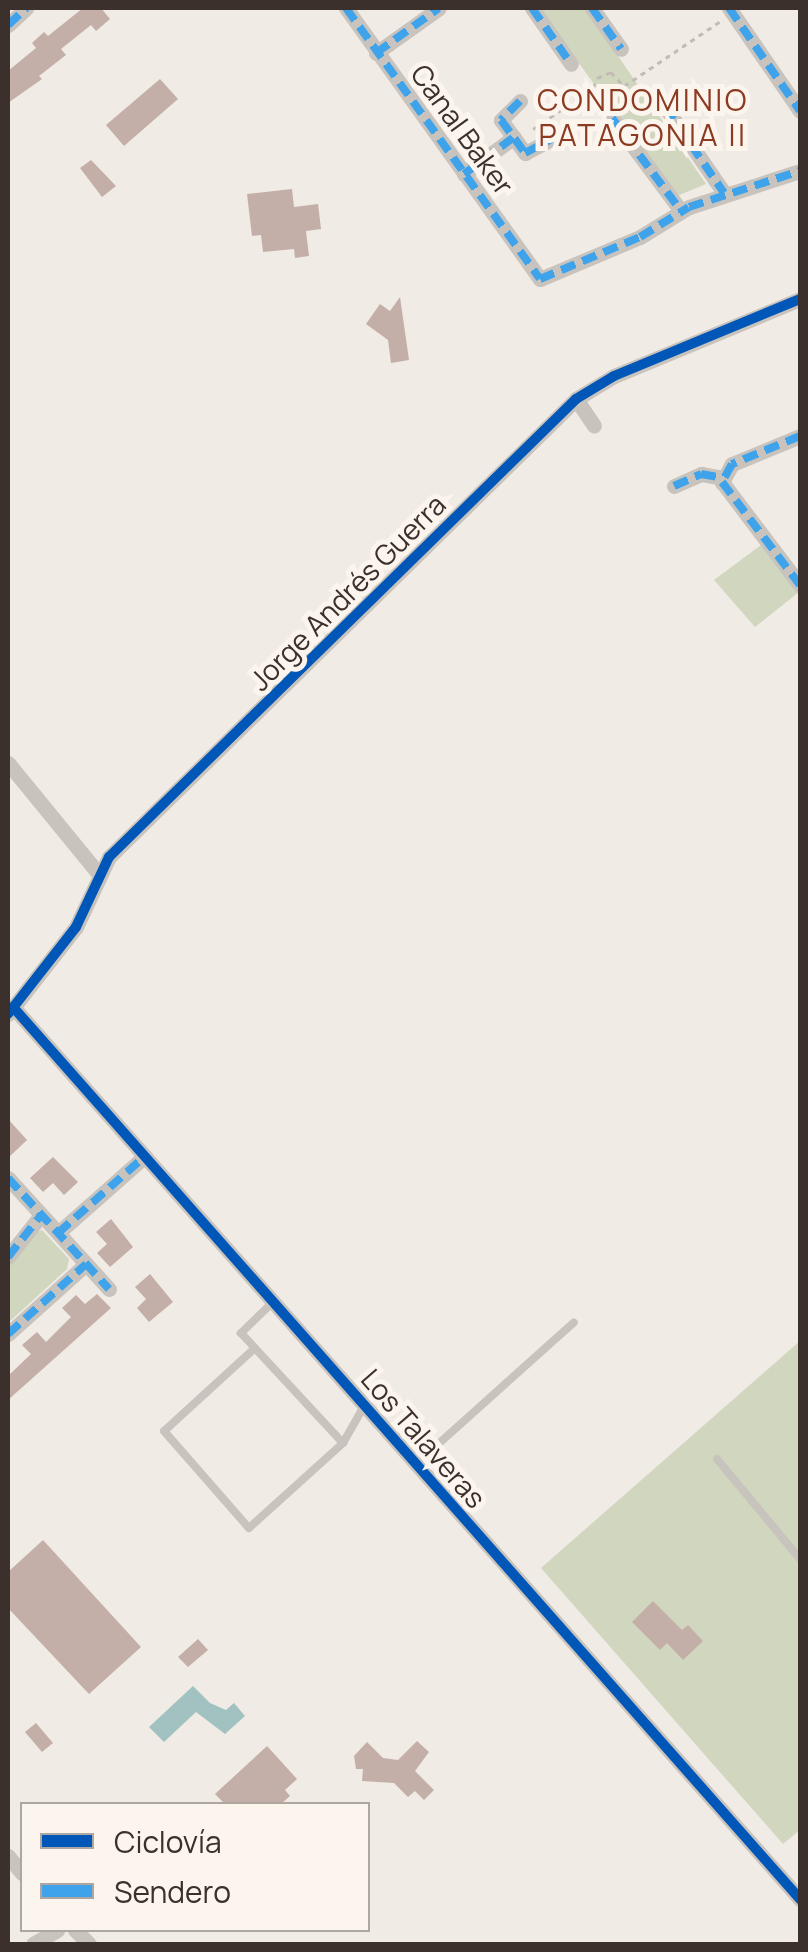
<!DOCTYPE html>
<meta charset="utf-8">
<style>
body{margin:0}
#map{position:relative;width:808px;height:1952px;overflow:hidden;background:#f0ebe5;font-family:Manrope,sans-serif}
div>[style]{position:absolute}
.green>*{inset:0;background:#d1d6bf}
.water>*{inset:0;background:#a1c2c1}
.building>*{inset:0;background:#c3afa7}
.path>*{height:2.5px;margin-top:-1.25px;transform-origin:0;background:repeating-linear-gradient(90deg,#c2bbb6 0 5px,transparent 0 10px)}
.service>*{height:8px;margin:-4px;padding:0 4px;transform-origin:4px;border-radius:4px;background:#c9c3be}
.minor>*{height:15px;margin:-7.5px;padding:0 7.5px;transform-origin:7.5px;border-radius:7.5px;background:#c9c3be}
.quiet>*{height:8px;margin-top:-4px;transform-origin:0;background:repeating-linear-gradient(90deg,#3fa3eb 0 15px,transparent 0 23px)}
.cycleway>*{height:10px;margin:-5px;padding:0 5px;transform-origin:5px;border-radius:5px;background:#0057b8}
span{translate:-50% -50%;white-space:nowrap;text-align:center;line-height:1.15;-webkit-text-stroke:10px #fbf5ee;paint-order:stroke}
.street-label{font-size:28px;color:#3b302b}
.neighbourhood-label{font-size:30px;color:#8c3b22;letter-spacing:2.5px}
.frame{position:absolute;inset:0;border:10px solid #3b302b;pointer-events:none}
.legend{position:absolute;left:20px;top:1802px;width:350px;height:130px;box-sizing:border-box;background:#fbf5ee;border:2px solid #aea6a0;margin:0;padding:12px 18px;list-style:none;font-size:30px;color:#3b302b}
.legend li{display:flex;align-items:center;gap:20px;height:50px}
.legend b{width:50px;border:2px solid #aea6a0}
</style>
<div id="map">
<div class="green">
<i style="clip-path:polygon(538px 8px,585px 8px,706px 184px,677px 196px)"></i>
<i style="clip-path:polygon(761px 545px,799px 592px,755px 627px,714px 580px)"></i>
<i style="clip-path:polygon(42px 1230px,69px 1259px,67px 1269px,8px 1323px,8px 1263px,32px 1233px)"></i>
<i style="clip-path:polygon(800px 1341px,800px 1830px,783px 1844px,541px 1568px)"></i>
</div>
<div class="water">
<i style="clip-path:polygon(193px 1686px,210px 1703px,226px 1710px,234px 1703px,245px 1716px,225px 1734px,196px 1712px,164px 1742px,149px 1727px)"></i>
</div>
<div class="building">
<i style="clip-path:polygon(83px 8px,101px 8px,110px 19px,96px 31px,91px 25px,61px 49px,66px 55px,39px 76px,42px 79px,8px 103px,8px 71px,36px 48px,32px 43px,44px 32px,48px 36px)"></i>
<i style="clip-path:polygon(160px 79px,178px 99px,124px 146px,106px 125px)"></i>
<i style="clip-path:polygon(91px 160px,116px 186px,102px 197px,80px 168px)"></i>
<i style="clip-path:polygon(292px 189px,294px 207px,318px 204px,321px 229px,306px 231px,309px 256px,295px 258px,294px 249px,263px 252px,261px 235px,252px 236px,247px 194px)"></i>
<i style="clip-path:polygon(400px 297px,409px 360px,391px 363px,388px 340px,366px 324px,380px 304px,390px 311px)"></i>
<i style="clip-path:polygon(8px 1119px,27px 1140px,8px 1158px)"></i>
<i style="clip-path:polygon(53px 1157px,78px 1182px,64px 1195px,53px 1183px,43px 1192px,30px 1178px)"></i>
<i style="clip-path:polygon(111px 1219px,133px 1247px,110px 1267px,97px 1253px,107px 1244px,96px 1232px)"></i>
<i style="clip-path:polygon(150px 1274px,173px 1302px,149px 1322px,137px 1308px,146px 1299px,135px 1287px)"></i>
<i style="clip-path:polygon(97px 1294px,111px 1308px,8px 1400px,8px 1376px,31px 1354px,22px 1345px,37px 1332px,46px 1342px,71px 1317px,62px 1308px,76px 1295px,85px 1304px)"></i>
<i style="clip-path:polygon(43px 1540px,141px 1647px,89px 1694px,8px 1608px,8px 1572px)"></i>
<i style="clip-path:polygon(653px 1601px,682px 1630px,688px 1625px,703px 1641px,683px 1660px,667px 1643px,660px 1650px,632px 1622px)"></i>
<i style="clip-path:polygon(198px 1639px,208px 1650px,188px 1667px,178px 1657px)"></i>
<i style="clip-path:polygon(36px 1723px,53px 1743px,42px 1752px,25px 1732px)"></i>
<i style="clip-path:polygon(417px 1741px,429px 1752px,415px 1771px,434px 1790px,424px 1800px,415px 1791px,408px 1797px,394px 1783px,362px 1781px,363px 1769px,356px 1769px,354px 1756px,367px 1742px,383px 1758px,398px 1760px)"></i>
<i style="clip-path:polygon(267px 1746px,297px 1779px,285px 1790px,290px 1796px,281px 1804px,225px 1804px,215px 1794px)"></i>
</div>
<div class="path">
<i style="left:533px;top:129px;width:73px;rotate:-34.3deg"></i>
<i style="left:593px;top:88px;width:11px;rotate:-68deg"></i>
<i style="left:597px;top:78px;width:15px;rotate:-23deg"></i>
<i style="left:611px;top:72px;width:19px;rotate:47deg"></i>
<i style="left:624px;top:86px;width:115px;rotate:-34deg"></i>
</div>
<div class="service">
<i style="left:273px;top:1302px;width:45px;rotate:135.9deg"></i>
<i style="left:241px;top:1333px;width:150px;rotate:47.2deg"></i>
<i style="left:255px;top:1348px;width:123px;rotate:137.6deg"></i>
<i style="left:164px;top:1431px;width:129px;rotate:48.8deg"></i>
<i style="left:249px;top:1528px;width:127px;rotate:-42.1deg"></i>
<i style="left:343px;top:1443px;width:40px;rotate:-60.3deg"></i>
<i style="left:717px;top:1459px;width:130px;rotate:50.3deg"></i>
<i style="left:416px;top:1464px;width:212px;rotate:-41.9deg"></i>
</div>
<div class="minor">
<i style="left:346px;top:8px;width:333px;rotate:54.4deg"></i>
<i style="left:540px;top:279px;width:108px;rotate:-22.8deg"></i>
<i style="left:640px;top:237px;width:57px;rotate:-31.5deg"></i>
<i style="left:689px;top:207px;width:117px;rotate:-18deg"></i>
<i style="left:532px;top:8px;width:68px;rotate:55.1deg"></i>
<i style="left:592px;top:8px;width:50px;rotate:54.7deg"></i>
<i style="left:729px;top:8px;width:125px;rotate:55.4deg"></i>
<i style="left:8px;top:25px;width:25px;rotate:-43deg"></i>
<i style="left:376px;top:53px;width:77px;rotate:-35.5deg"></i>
<i style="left:520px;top:101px;width:27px;rotate:135deg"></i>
<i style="left:501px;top:120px;width:41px;rotate:54deg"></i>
<i style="left:525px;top:153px;width:30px;rotate:-28deg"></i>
<i style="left:665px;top:107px;width:104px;rotate:55.5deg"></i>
<i style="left:612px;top:118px;width:116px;rotate:53.4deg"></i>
<i style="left:464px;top:174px;width:62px;rotate:-36.5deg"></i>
<i style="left:576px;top:399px;width:32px;rotate:56deg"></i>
<i style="left:800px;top:436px;width:74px;rotate:157.6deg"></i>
<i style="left:732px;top:464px;width:21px;rotate:119deg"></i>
<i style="left:722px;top:482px;width:129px;rotate:52.9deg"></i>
<i style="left:674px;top:486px;width:30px;rotate:-24deg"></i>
<i style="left:701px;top:474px;width:22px;rotate:10deg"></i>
<i style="left:8px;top:763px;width:144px;rotate:50.7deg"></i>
<i style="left:13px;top:1007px;width:1190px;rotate:48.58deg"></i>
<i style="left:8px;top:1014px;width:110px;rotate:-52deg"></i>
<i style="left:76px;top:927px;width:77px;rotate:-64.8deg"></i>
<i style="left:109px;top:857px;width:654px;rotate:-44.44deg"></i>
<i style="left:576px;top:399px;width:44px;rotate:-31.2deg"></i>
<i style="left:614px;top:376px;width:201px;rotate:-22.5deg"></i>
<i style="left:8px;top:1178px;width:150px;rotate:47.7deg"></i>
<i style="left:58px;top:1233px;width:116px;rotate:-41.5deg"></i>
<i style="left:8px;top:1257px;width:53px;rotate:-51.8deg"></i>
<i style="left:8px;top:1334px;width:105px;rotate:-41.9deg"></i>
<i style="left:8px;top:1856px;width:22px;rotate:51deg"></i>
<i style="left:75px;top:1930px;width:20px;rotate:45deg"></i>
<i style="left:33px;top:1944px;width:28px;rotate:-30deg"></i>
</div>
<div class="quiet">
<i style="left:346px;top:8px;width:333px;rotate:54.4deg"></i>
<i style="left:540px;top:279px;width:108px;rotate:-22.8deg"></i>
<i style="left:640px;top:237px;width:57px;rotate:-31.5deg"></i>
<i style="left:689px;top:207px;width:117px;rotate:-18deg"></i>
<i style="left:532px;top:8px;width:68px;rotate:55.1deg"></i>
<i style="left:592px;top:8px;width:50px;rotate:54.7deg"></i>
<i style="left:729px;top:8px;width:125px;rotate:55.4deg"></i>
<i style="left:8px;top:25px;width:25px;rotate:-43deg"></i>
<i style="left:376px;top:53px;width:77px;rotate:-35.5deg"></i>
<i style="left:520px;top:101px;width:27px;rotate:135deg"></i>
<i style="left:501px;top:120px;width:41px;rotate:54deg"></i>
<i style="left:525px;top:153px;width:30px;rotate:-28deg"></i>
<i style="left:665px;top:107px;width:104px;rotate:55.5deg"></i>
<i style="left:612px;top:118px;width:116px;rotate:53.4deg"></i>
<i style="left:464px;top:174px;width:62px;rotate:-36.5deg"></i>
<i style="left:800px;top:436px;width:74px;rotate:157.6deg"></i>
<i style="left:732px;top:464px;width:21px;rotate:119deg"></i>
<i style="left:722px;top:482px;width:129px;rotate:52.9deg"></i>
<i style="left:674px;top:486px;width:30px;rotate:-24deg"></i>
<i style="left:701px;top:474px;width:22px;rotate:10deg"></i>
<i style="left:8px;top:1178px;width:150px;rotate:47.7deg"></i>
<i style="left:58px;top:1233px;width:116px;rotate:-41.5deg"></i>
<i style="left:8px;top:1257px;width:53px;rotate:-51.8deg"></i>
<i style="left:8px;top:1334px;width:105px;rotate:-41.9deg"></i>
</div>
<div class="cycleway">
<i style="left:13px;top:1007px;width:1190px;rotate:48.58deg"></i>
<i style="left:8px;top:1014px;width:110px;rotate:-52deg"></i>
<i style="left:76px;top:927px;width:77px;rotate:-64.8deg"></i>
<i style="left:109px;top:857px;width:654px;rotate:-44.44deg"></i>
<i style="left:576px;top:399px;width:44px;rotate:-31.2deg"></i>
<i style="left:614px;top:376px;width:201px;rotate:-22.5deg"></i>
</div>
<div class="street-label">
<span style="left:463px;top:129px;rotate:54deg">Canal Baker</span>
<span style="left:347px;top:592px;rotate:-45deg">Jorge Andrés Guerra</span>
<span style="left:424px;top:1438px;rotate:49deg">Los Talaveras</span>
</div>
<div class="neighbourhood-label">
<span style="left:643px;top:117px">CONDOMINIO<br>PATAGONIA II</span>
</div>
<div class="frame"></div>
<ul class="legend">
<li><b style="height:12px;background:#0057b8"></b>Ciclovía</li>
<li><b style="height:12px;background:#3fa3eb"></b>Sendero</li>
</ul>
</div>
